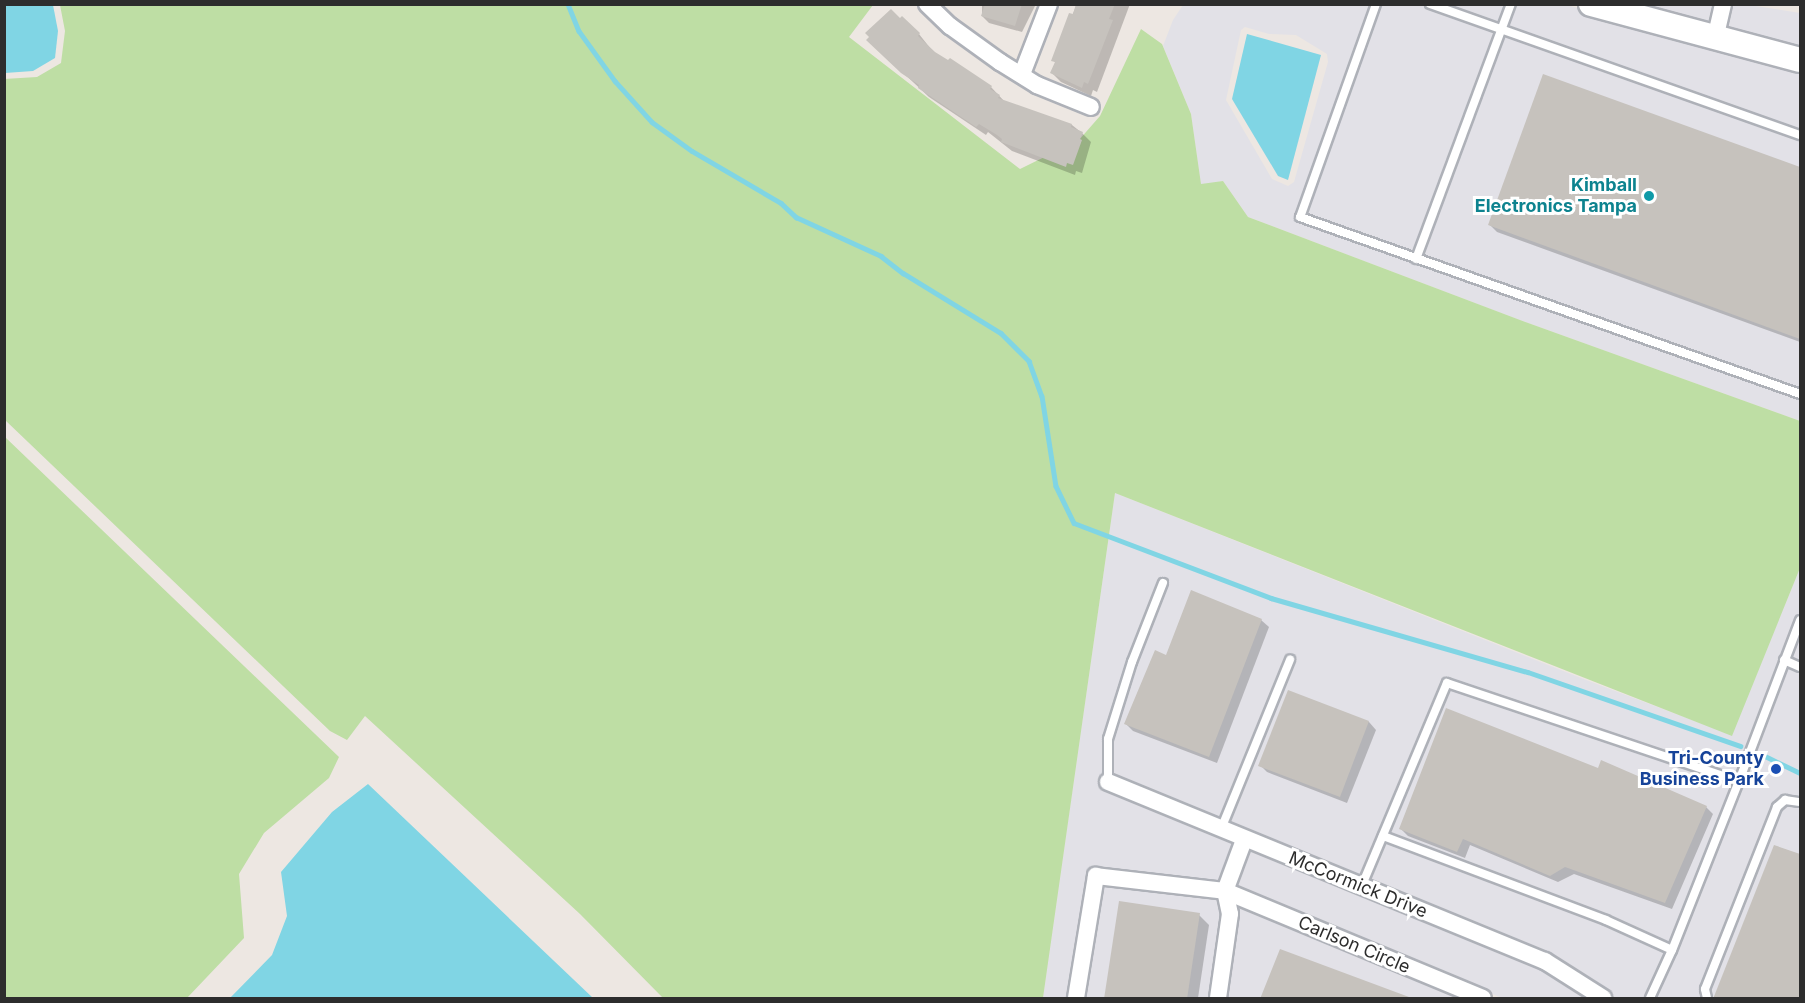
<!DOCTYPE html>
<style>
body{margin:0}
#map{position:relative;width:1805px;height:1003px;overflow:hidden;background:#ede7e2;font-family:Inter,sans-serif}
div>[style]{position:absolute}
.industrial>*{inset:0;background:#e2e1e7}
.green>*{inset:0;background:#bedea4}
.water>*{inset:0;background:#80d5e4}
.shadow>*{inset:0;background:#0003}
.stream>*{height:4.5px;margin:-2.25px;padding:0 2.25px;transform-origin:2.25px;border-radius:2.25px;background:#80d5e4}
.building>*{inset:0;background:#c6c2bd}
.roads{filter:drop-shadow(2px 0 #aeb1b8) drop-shadow(-2px 0 #aeb1b8) drop-shadow(0 2px #aeb1b8) drop-shadow(0 -2px #aeb1b8)}
.lane>*{height:8px;margin:-4px;padding:0 4px;transform-origin:4px;border-radius:4px;background:#fff}
.street>*{height:16px;margin:-8px;padding:0 8px;transform-origin:8px;border-radius:8px;background:#fff}
.secondary>*{height:24px;margin:-12px;padding:0 12px;transform-origin:12px;border-radius:12px;background:#fff}
.dots>*{width:16px;height:16px;translate:-50% -50%;box-sizing:border-box;border:3px solid #fff;border-radius:50%}
span{translate:-50% -50%;white-space:nowrap;text-align:center;line-height:1.15;-webkit-text-stroke:6px #fff;paint-order:stroke}
.culture-label{font-size:18px;color:#0d838f;font-weight:700}
.right{translate:-100% -50%;text-align:right}
.transit-label{font-size:18px;color:#164399;font-weight:700}
.street-label{font-size:18px;color:#2d2d2d}
.frame{position:absolute;inset:0;border:6px solid #2d2d2d;pointer-events:none}
</style>
<div id="map">
<div class="industrial">
<i style="clip-path:polygon(evenodd,1563px 4px,1800px 68px,1800px 421px,1520px 320px,1248px 217px,1223px 181px,1201px 185px,1191px 114px,1163px 46px,1173px 20px,1183px 5px,1563px 4px,1245px 27px,1269px 34px,1296px 35px,1327px 54px,1328px 62px,1294px 182px,1288px 186px,1272px 179px,1226px 100px,1241px 30px,1245px 27px)"></i>
<i style="clip-path:polygon(1619px 5px,1749px 5px,1800px 13px,1800px 53px)"></i>
<i style="clip-path:polygon(1115px 493px,1586px 680px,1732px 735px,1800px 568px,1800px 998px,1616px 998px,1547px 954px,1103px 773px,1099px 787px,1234px 843px,1219px 883px,1096px 869px,1068px 998px,1043px 998px)"></i>
<i style="clip-path:polygon(1249px 849px,1542px 968px,1590px 998px,1502px 998px,1235px 887px)"></i>
<i style="clip-path:polygon(1103px 885px,1219px 898px,1222px 913px,1210px 998px,1084px 998px)"></i>
<i style="clip-path:polygon(1236px 904px,1463px 998px,1226px 998px)"></i>
</div>
<div class="green">
<i style="clip-path:polygon(60px 5px,873px 5px,849px 37px,1020px 169px,1079px 140px,1100px 116px,1141px 29px,1162px 44px,1191px 114px,1201px 184px,1223px 181px,1248px 217px,1520px 320px,1800px 421px,1800px 568px,1732px 736px,1115px 493px,1043px 998px,663px 998px,580px 914px,365px 716px,347px 740px,330px 731px,5px 420px,4px 79px,37px 77px,61px 63px,65px 31px)"></i>
<i style="clip-path:polygon(5px 437px,339px 757px,329px 778px,264px 833px,239px 874px,244px 938px,187px 998px,5px 998px)"></i>
</div>
<div class="water">
<i style="clip-path:polygon(4px 5px,53px 5px,58px 31px,55px 58px,33px 71px,5px 73px)"></i>
<i style="clip-path:polygon(1247px 34px,1321px 55px,1288px 180px,1278px 176px,1232px 99px)"></i>
<i style="clip-path:polygon(368px 784px,593px 998px,230px 998px,272px 955px,287px 916px,281px 872px,332px 812px)"></i>
</div>
<div class="shadow">
<i style="clip-path:polygon(982px 4px,1036px 4px,1022px 32px,989px 23px,982px 16px)"></i>
<i style="clip-path:polygon(1077px 4px,1130px 4px,1097px 92px,1093px 90px,1091px 96px,1061px 82px,1052px 73px,1056px 63px,1053px 60px)"></i>
<i style="clip-path:polygon(919px 34px,934px 53px,991px 87px,1005px 102px,1072px 125px,1082px 133px,1091px 142px,1082px 173px,1076px 171px,1075px 175px,1012px 151px,988px 132px,986px 135px,929px 97px,868px 40px)"></i>
<i style="clip-path:polygon(1544px 76px,1800px 169px,1800px 342px,1497px 232px,1490px 225px)"></i>
<i style="clip-path:polygon(1261px 620px,1269px 627px,1217px 763px,1133px 731px,1126px 724px,1167px 657px)"></i>
<i style="clip-path:polygon(1289px 692px,1369px 722px,1376px 730px,1347px 803px,1267px 772px,1260px 765px)"></i>
<i style="clip-path:polygon(1599px 770px,1706px 807px,1713px 814px,1672px 909px,1574px 874px,1558px 882px,1470px 845px,1465px 858px,1408px 836px,1401px 829px)"></i>
<i style="clip-path:polygon(1775px 846px,1800px 855px,1800px 998px,1717px 998px)"></i>
<i style="clip-path:polygon(1199px 915px,1209px 925px,1198px 998px,1106px 998px)"></i>
</div>
<div class="stream">
<i style="left:568px;top:4px;width:29px;rotate:68deg"></i>
<i style="left:579px;top:31px;width:62px;rotate:54.2deg"></i>
<i style="left:615px;top:81px;width:55px;rotate:47.9deg"></i>
<i style="left:652px;top:122px;width:49px;rotate:35.9deg"></i>
<i style="left:692px;top:151px;width:103px;rotate:30.3deg"></i>
<i style="left:781px;top:203px;width:21px;rotate:43deg"></i>
<i style="left:796px;top:217px;width:94px;rotate:24.6deg"></i>
<i style="left:881px;top:256px;width:28px;rotate:38deg"></i>
<i style="left:903px;top:273px;width:115px;rotate:31.5deg"></i>
<i style="left:1001px;top:333px;width:40px;rotate:45deg"></i>
<i style="left:1029px;top:361px;width:37px;rotate:70deg"></i>
<i style="left:1042px;top:396px;width:91px;rotate:81.2deg"></i>
<i style="left:1056px;top:486px;width:41px;rotate:64.1deg"></i>
<i style="left:1074px;top:523px;width:211px;rotate:20.8deg"></i>
<i style="left:1271px;top:598px;width:267px;rotate:16.1deg"></i>
<i style="left:1528px;top:672px;width:225px;rotate:19.2deg"></i>
<i style="left:1761px;top:754px;width:43px;rotate:26deg"></i>
</div>
<div class="building">
<i style="clip-path:polygon(985px 4px,1022px 4px,1015px 26px,981px 16px)"></i>
<i style="clip-path:polygon(1076px 4px,1115px 4px,1109px 19px,1113px 20px,1088px 84px,1084px 82px,1082px 88px,1050px 73px,1055px 62px,1051px 61px,1069px 13px,1073px 14px)"></i>
<i style="clip-path:polygon(891px 9px,900px 18px,902px 16px,920px 33px,918px 36px,935px 52px,948px 60px,950px 58px,992px 86px,990px 89px,1000px 95px,998px 98px,1072px 124px,1071px 127px,1083px 132px,1080px 139px,1082px 140px,1073px 165px,1067px 163px,1066px 167px,1001px 142px,1002px 139px,997px 135px,979px 124px,976px 127px,918px 88px,919px 85px,901px 73px,866px 40px,869px 37px,865px 33px)"></i>
<i style="clip-path:polygon(1543px 74px,1800px 167px,1800px 339px,1488px 225px)"></i>
<i style="clip-path:polygon(1191px 590px,1262px 619px,1209px 757px,1124px 724px,1155px 650px,1166px 655px)"></i>
<i style="clip-path:polygon(1288px 690px,1369px 721px,1340px 797px,1258px 766px)"></i>
<i style="clip-path:polygon(1446px 708px,1598px 768px,1601px 760px,1707px 806px,1665px 903px,1565px 867px,1550px 876px,1463px 839px,1457px 852px,1399px 829px)"></i>
<i style="clip-path:polygon(1774px 845px,1800px 854px,1800px 999px,1713px 999px)"></i>
<i style="clip-path:polygon(1119px 901px,1200px 913px,1187px 999px,1104px 999px)"></i>
<i style="clip-path:polygon(1280px 949px,1409px 997px,1409px 999px,1260px 999px)"></i>
</div>
<div class="roads">
<div class="lane">
<i style="left:1376px;top:4px;width:226px;rotate:109.6deg"></i>
<i style="left:1300px;top:217px;width:530px;rotate:19.49deg"></i>
<i style="left:1430px;top:4px;width:393px;rotate:19.5deg"></i>
<i style="left:1416px;top:259px;width:272px;rotate:-69.6deg"></i>
<i style="left:1784px;top:660px;width:17px;rotate:24deg"></i>
<i style="left:1739px;top:781px;width:172px;rotate:-69.2deg"></i>
<i style="left:1108px;top:782px;width:43px;rotate:-90deg"></i>
<i style="left:1108px;top:739px;width:81px;rotate:-72.7deg"></i>
<i style="left:1132px;top:662px;width:85px;rotate:-68.6deg"></i>
<i style="left:1221px;top:829px;width:183px;rotate:-67.8deg"></i>
<i style="left:1383px;top:836px;width:238px;rotate:20.6deg"></i>
<i style="left:1606px;top:920px;width:72px;rotate:24.4deg"></i>
<i style="left:1362px;top:885px;width:219px;rotate:-67.2deg"></i>
<i style="left:1447px;top:683px;width:308px;rotate:18.6deg"></i>
<i style="left:1739px;top:781px;width:182px;rotate:111.6deg"></i>
<i style="left:1672px;top:950px;width:53px;rotate:114.6deg"></i>
<i style="left:1707px;top:998px;width:9px;rotate:-103deg"></i>
<i style="left:1705px;top:989px;width:196px;rotate:-68.4deg"></i>
<i style="left:1777px;top:807px;width:11px;rotate:-41deg"></i>
<i style="left:1785px;top:800px;width:15px;rotate:8deg"></i>
</div>
<div class="street">
<i style="left:927px;top:4px;width:32px;rotate:44deg"></i>
<i style="left:950px;top:26px;width:62px;rotate:35.8deg"></i>
<i style="left:1000px;top:62px;width:44px;rotate:31.9deg"></i>
<i style="left:1037px;top:85px;width:58px;rotate:22.2deg"></i>
<i style="left:1715px;top:39px;width:36px;rotate:-77deg"></i>
<i style="left:1022px;top:74px;width:75px;rotate:-68.9deg"></i>
<i style="left:1108px;top:782px;width:472px;rotate:22.3deg"></i>
<i style="left:1545px;top:961px;width:69px;rotate:32.5deg"></i>
<i style="left:1076px;top:998px;width:124px;rotate:-80.7deg"></i>
<i style="left:1096px;top:876px;width:130px;rotate:6.6deg"></i>
<i style="left:1225px;top:891px;width:279px;rotate:22.5deg"></i>
<i style="left:1218px;top:998px;width:85px;rotate:-81.9deg"></i>
<i style="left:1230px;top:914px;width:24px;rotate:-102deg"></i>
<i style="left:1225px;top:891px;width:54px;rotate:-69.6deg"></i>
</div>
<div class="secondary">
<i style="left:1591px;top:4px;width:216px;rotate:15deg"></i>
</div>
</div>
<div class="dots">
<i style="left:1649px;top:196px;background:#0f9aa8"></i>
<i style="left:1776px;top:769px;background:#1a4fb4"></i>
</div>
<div class="culture-label">
<span class="right" style="left:1637px;top:196px">Kimball<br>Electronics Tampa</span>
</div>
<div class="transit-label">
<span class="right" style="left:1764px;top:769px">Tri-County<br>Business Park</span>
</div>
<div class="street-label">
<span style="left:1358px;top:885px;rotate:22deg">McCormick Drive</span>
<span style="left:1354px;top:945px;rotate:23deg">Carlson Circle</span>
</div>
<div class="frame"></div>
</div>
